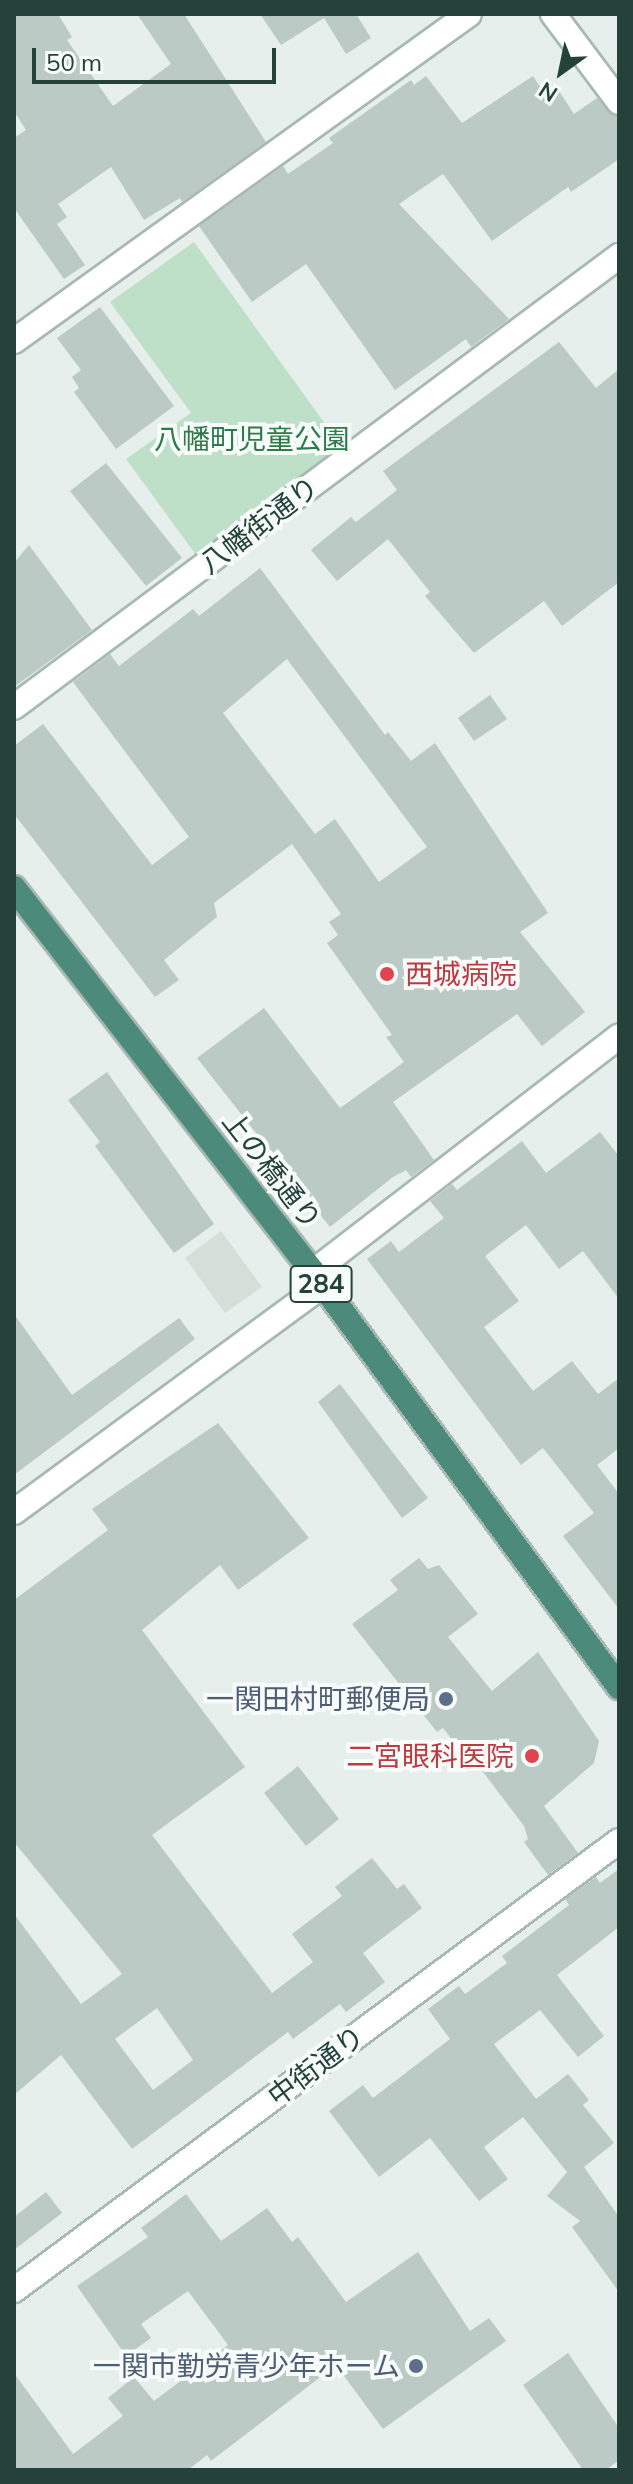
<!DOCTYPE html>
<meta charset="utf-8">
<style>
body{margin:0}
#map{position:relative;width:633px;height:2484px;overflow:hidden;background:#e6efeb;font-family:Mulish,"Noto Sans JP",sans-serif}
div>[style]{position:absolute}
.built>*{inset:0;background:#d4dfda}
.green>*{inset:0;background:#bfe0c8}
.building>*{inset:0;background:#bbcac4}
.roads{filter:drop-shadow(2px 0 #a8b8b2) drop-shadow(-2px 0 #a8b8b2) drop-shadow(0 2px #a8b8b2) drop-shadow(0 -2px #a8b8b2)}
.minor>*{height:24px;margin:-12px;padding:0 12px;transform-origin:12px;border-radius:12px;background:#fff}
.tertiary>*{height:24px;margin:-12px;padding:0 12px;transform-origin:12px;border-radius:12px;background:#fff}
.trunk>*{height:24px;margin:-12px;padding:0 12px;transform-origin:12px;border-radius:12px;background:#4c8a7c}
.dots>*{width:22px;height:22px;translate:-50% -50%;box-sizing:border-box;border:4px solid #f7fbf9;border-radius:50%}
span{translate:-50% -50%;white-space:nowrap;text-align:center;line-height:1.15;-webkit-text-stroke:8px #f7fbf9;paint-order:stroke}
.shield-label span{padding:2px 6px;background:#f7fbf9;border:2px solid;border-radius:6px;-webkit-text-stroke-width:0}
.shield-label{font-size:26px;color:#24423a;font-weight:700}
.park-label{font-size:28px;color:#2d7a4b}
.street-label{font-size:28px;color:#24423a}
.health-label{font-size:28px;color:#be3a42}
.left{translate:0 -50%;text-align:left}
.right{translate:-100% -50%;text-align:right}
.service-label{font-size:28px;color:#4e5e75}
.frame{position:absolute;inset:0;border:16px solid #24423a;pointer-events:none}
.north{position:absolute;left:521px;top:32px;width:80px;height:80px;-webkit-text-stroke:6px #f7fbf9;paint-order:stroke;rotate:213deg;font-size:22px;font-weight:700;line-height:32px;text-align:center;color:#24423a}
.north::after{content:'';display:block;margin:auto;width:28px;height:36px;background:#24423a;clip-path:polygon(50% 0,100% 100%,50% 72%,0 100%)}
.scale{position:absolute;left:32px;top:48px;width:244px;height:36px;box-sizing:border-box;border:4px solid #24423a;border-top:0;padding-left:10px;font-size:24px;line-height:28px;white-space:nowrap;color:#24423a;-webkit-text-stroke:6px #f7fbf9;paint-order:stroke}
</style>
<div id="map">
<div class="built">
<i style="clip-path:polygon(221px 1231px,262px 1287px,225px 1313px,185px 1258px)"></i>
</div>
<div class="green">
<i style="clip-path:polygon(194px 242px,346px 453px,199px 559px,126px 459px,191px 413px,110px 302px)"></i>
</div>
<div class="building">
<i style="clip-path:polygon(14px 14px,58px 14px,72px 37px,67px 40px,113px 106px,171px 64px,137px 14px,184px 14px,266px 142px,182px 202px,180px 198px,144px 220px,111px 167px,58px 204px,67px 217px,57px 224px,85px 265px,64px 279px,14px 208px,14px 138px,26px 130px,14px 111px)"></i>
<i style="clip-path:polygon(260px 14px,356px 14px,371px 38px,346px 54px,324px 18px,281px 45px)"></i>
<i style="clip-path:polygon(426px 76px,462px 123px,533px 76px,546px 96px,557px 88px,574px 114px,597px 98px,619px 117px,619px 159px,571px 192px,568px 187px,492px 241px,443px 174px,399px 204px,509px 319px,471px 347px,466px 339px,395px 390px,306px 264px,252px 302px,199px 226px,283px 166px,288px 174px,333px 143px,329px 138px,411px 80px,414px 85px)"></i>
<i style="clip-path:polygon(100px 307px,174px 406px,116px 449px,74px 392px,79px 388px,72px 377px,81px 370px,57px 338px)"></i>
<i style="clip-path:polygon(559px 342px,596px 388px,619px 369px,619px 582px,562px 626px,544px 601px,474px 653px,425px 596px,430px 592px,388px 539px,337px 581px,311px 550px,351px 517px,356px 522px,397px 490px,383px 471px)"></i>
<i style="clip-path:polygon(106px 463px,182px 558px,146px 586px,70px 491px)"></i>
<i style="clip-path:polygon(29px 545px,92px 630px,14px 687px,14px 563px)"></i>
<i style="clip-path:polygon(evenodd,260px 568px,385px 735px,388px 732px,411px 761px,435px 743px,548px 913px,520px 932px,585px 1012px,542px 1046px,517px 1014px,393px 1102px,434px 1160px,411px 1177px,406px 1170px,393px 1177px,330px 1227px,197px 1058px,264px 1008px,340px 1108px,404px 1062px,386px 1037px,392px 1035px,327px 943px,338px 935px,329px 922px,341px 914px,292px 844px,214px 903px,217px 917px,164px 960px,179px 980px,155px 997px,14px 814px,14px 746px,43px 724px,152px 865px,189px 837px,73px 682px,110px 654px,119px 666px,193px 609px,199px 616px,260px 568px,287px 659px,427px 847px,379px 882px,335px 819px,315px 834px,223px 713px,287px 659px)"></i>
<i style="clip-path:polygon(490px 695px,507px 719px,474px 741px,458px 718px)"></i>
<i style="clip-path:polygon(107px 1072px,214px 1224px,174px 1253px,95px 1146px,100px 1142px,68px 1100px)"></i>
<i style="clip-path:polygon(600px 1132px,619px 1156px,619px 1299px,583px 1251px,559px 1269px,526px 1225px,485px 1256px,519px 1301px,484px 1327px,533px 1391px,572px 1361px,598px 1394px,619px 1378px,619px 1448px,597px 1465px,619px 1494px,619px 1609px,563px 1536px,594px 1513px,543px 1448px,521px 1465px,367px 1259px,391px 1241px,399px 1252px,444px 1218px,430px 1201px,452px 1184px,457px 1190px,522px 1141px,546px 1173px)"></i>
<i style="clip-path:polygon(14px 1314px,72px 1395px,179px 1318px,195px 1339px,14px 1475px)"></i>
<i style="clip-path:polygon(340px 1384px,428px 1498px,402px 1518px,318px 1402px)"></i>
<i style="clip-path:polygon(evenodd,218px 1423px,309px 1538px,238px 1590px,220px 1565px,142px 1630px,245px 1767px,152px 1835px,272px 1993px,313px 1962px,292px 1934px,342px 1896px,335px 1887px,372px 1858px,397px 1889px,404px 1884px,422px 1908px,363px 1953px,385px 1982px,346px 2012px,340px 2004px,293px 2039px,288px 2032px,132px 2149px,61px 2055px,14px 2095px,14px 1914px,81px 2004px,122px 1974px,14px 1842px,14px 1600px,108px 1530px,92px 1509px,218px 1423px,157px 2008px,193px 2060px,153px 2090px,115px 2039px,157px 2008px)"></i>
<i style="clip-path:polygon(419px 1558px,428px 1569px,439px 1565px,478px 1614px,448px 1637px,492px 1691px,538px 1652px,599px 1741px,594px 1763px,544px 1806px,578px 1853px,548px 1875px,524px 1842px,528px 1839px,524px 1826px,464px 1747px,460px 1750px,443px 1728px,437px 1732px,352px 1624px,398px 1590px,390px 1580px)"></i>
<i style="clip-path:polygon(298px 1766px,339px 1819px,306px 1846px,264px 1793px)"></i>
<i style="clip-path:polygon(619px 1869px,619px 1927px,557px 1975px,604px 2036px,578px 2057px,540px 2010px,494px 2044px,536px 2099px,568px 2074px,589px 2100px,583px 2105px,614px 2143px,584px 2167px,619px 2217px,619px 2292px,572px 2227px,580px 2221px,547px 2196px,567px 2172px,523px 2117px,484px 2147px,508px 2179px,479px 2201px,430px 2138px,379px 2177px,329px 2111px,363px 2085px,373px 2098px,450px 2039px,428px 2009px,459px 1986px,465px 1994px,507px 1963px,502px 1956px,569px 1905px,565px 1899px,596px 1877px,600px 1883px)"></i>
<i style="clip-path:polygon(46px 2192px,62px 2213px,14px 2250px,14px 2217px)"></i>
<i style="clip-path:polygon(186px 2194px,221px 2241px,267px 2208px,292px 2242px,298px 2237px,346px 2302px,418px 2252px,470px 2331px,489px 2318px,506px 2341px,383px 2429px,336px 2365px,211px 2461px,207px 2455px,188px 2470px,14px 2470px,14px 2373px,73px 2454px,123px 2416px,108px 2398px,134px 2377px,154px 2401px,228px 2345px,188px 2291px,141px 2324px,151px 2338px,126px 2356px,77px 2286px,148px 2237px,141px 2228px)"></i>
<i style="clip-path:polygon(568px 2353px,619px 2428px,619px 2460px,606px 2470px,583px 2470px,523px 2385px)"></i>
</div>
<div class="roads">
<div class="minor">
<i style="left:553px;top:14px;width:110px;rotate:53.1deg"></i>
<i style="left:14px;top:341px;width:560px;rotate:-35.7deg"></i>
<i style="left:313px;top:1272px;width:386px;rotate:-37.6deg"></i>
<i style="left:14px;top:2290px;width:753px;rotate:-36.58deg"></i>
</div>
<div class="tertiary">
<i style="left:14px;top:707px;width:755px;rotate:-36.7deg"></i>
<i style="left:14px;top:1512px;width:382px;rotate:-36.3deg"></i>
</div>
<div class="trunk">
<i style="left:14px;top:888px;width:487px;rotate:52.1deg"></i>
<i style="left:313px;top:1272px;width:516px;rotate:53.6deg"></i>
</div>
</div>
<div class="dots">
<i style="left:387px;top:974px;background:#e0444e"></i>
<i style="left:446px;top:1699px;background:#5c6f8a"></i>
<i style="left:532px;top:1756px;background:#e0444e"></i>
<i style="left:416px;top:2366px;background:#5c6f8a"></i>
</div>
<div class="shield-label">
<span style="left:321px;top:1284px">284</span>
</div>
<div class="park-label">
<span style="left:252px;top:439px">八幡町児童公園</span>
</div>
<div class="street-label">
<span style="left:259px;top:525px;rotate:-37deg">八幡街通り</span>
<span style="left:272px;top:1170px;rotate:52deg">上の橋通り</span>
<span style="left:316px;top:2066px;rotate:-37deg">中街通り</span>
</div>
<div class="health-label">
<span class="left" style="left:405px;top:974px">西城病院</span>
<span class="right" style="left:514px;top:1756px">二宮眼科医院</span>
</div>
<div class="service-label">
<span class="right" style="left:430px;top:1699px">一関田村町郵便局</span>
<span class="right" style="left:400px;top:2366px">一関市勤労青少年ホーム</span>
</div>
<div class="frame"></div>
<div class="north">N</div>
<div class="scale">50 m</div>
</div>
